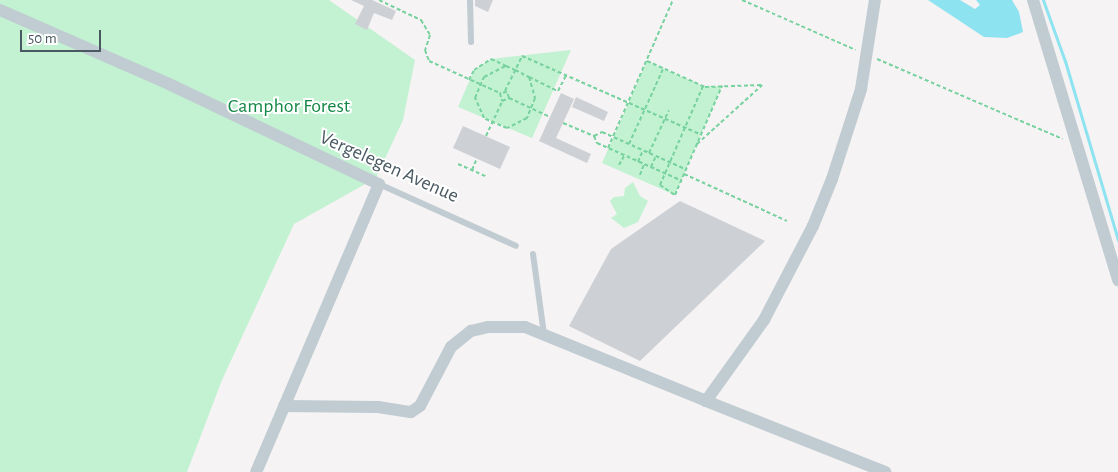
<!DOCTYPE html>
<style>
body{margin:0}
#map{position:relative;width:1118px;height:472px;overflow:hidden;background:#f5f3f3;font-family:"Alegreya Sans",sans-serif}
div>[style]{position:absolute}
.green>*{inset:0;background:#c2f2d1}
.water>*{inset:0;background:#8de3f0}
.stream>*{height:3px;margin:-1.5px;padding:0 1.5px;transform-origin:1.5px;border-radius:1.5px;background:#8de3f0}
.building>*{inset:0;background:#cdd0d5}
.path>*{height:2px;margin-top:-1px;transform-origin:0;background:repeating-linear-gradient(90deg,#78d29f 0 4px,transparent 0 6.5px)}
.lane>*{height:6px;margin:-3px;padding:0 3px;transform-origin:3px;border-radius:3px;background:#c0cbd2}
.street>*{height:12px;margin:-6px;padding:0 6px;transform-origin:6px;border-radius:6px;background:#c0cbd2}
span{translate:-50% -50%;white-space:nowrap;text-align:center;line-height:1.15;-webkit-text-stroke:4px #fff;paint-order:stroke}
.park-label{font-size:20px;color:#148846}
.street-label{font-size:20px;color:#495861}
.scale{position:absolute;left:20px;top:30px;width:81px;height:22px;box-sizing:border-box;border:2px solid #495861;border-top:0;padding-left:6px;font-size:15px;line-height:18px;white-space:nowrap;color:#495861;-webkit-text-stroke:4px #fff;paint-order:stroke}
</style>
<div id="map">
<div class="green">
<i style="clip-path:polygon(0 0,329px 0,415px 60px,403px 120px,376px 178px,294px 224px,222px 380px,187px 472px,0 472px)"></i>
<i style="clip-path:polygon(571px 50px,532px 138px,458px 107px,474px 70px,491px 59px)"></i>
<i style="clip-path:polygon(647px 61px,703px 86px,722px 86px,675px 195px,602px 163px)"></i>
<i style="clip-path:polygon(633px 182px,640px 196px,648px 201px,638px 222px,624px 228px,611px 218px,617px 214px,610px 201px,614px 197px,624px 196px,625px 188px)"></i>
</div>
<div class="water">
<i style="clip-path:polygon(928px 0,960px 0,975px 9px,980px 5px,976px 0,1012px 0,1019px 12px,1023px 32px,1007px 38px,984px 37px)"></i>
</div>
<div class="stream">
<i style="left:1043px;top:0;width:65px;rotate:70.2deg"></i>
<i style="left:1065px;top:61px;width:187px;rotate:73.5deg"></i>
</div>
<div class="building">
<i style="clip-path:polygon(351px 0,372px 0,396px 11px,392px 20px,374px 13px,367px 30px,355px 24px,364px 6px)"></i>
<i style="clip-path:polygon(475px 0,493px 0,488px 12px,475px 6px)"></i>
<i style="clip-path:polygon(561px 93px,574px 99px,556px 138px,591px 154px,587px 163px,539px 141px)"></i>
<i style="clip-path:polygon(576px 97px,608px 112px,604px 121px,572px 107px)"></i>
<i style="clip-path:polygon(463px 126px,510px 147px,500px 169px,453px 148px)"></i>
<i style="clip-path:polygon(680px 201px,765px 241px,640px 361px,569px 326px,611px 249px)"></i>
</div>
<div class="path">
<i style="left:379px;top:0;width:47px;rotate:25.5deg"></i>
<i style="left:421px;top:20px;width:17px;rotate:59deg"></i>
<i style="left:430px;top:35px;width:16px;rotate:108deg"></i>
<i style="left:425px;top:50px;width:12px;rotate:70deg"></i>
<i style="left:429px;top:61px;width:78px;rotate:24.3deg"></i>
<i style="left:742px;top:0;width:124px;rotate:23.7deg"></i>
<i style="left:877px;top:59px;width:202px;rotate:23.3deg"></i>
<i style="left:647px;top:61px;width:64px;rotate:24.1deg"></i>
<i style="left:705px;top:87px;width:57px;rotate:-2deg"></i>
<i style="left:529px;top:77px;width:32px;rotate:26deg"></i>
<i style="left:558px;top:91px;width:18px;rotate:-63deg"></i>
<i style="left:469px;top:80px;width:11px;rotate:-63deg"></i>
<i style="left:474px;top:70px;width:20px;rotate:-33deg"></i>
<i style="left:491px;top:59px;width:17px;rotate:25deg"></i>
<i style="left:506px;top:66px;width:10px;rotate:24deg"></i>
<i style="left:515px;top:70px;width:16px;rotate:27deg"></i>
<i style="left:529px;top:77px;width:22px;rotate:74deg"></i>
<i style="left:535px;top:98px;width:22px;rotate:112deg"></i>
<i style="left:527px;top:118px;width:22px;rotate:153deg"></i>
<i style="left:507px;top:128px;width:25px;rotate:-157deg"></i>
<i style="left:484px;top:118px;width:22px;rotate:-114deg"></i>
<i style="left:475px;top:98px;width:23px;rotate:-67deg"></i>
<i style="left:484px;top:77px;width:25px;rotate:-27deg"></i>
<i style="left:703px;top:86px;width:108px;rotate:113.5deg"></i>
<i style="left:660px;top:185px;width:18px;rotate:34deg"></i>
<i style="left:675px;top:195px;width:119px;rotate:-66.7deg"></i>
<i style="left:505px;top:91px;width:39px;rotate:-64deg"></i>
<i style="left:522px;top:56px;width:194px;rotate:23.7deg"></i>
<i style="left:509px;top:98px;width:6px;rotate:-108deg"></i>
<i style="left:507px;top:92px;width:7px;rotate:172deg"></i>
<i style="left:500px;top:93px;width:8px;rotate:76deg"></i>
<i style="left:502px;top:101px;width:8px;rotate:-23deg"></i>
<i style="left:509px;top:98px;width:45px;rotate:24.9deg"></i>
<i style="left:563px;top:123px;width:34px;rotate:23deg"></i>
<i style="left:594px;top:136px;width:8px;rotate:67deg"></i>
<i style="left:597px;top:143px;width:91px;rotate:24deg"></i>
<i style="left:486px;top:136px;width:38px;rotate:-65deg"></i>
<i style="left:594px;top:136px;width:9px;rotate:-27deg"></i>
<i style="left:602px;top:132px;width:91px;rotate:24deg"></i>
<i style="left:629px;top:144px;width:82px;rotate:-65.6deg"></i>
<i style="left:697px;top:144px;width:88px;rotate:-42.2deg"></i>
<i style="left:608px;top:148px;width:162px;rotate:-66.3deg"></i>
<i style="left:649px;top:153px;width:47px;rotate:-65.1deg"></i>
<i style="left:638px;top:162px;width:13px;rotate:-67deg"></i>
<i style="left:458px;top:164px;width:30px;rotate:24deg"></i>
<i style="left:619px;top:165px;width:10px;rotate:-61deg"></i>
<i style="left:651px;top:167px;width:12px;rotate:-66deg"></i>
<i style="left:472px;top:170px;width:13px;rotate:-67deg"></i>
<i style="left:684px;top:174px;width:113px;rotate:24.5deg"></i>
<i style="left:640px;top:175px;width:12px;rotate:-70deg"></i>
</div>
<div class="lane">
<i style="left:470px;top:0;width:42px;rotate:88.6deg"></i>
<i style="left:379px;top:184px;width:150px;rotate:24.3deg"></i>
<i style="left:533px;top:254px;width:81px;rotate:82.2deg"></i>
</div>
<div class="street">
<i style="left:1033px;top:0;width:293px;rotate:73.1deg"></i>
<i style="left:0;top:10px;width:184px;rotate:23.6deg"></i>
<i style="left:169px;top:84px;width:233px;rotate:25.5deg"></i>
<i style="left:379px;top:184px;width:313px;rotate:113.1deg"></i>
<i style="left:706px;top:401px;width:193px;rotate:21.6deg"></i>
<i style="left:284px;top:406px;width:94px;rotate:0.6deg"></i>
<i style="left:378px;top:407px;width:33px;rotate:9deg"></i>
<i style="left:411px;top:412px;width:11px;rotate:-34deg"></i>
<i style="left:420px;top:406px;width:67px;rotate:-62.3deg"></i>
<i style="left:451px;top:347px;width:26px;rotate:-39deg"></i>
<i style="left:471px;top:331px;width:17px;rotate:-13deg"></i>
<i style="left:488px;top:327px;width:37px"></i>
<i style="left:525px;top:327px;width:196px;rotate:22.2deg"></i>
<i style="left:706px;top:401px;width:100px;rotate:-54.4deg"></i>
<i style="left:764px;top:320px;width:106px;rotate:-62.5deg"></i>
<i style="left:813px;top:226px;width:51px;rotate:-68deg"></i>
<i style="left:832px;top:179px;width:95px;rotate:-72.1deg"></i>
<i style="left:861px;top:89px;width:90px;rotate:-81.1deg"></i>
</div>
<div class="park-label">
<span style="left:289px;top:106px">Camphor Forest</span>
</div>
<div class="street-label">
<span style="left:389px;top:167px;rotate:24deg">Vergelegen Avenue</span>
</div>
<div class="scale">50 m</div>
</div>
